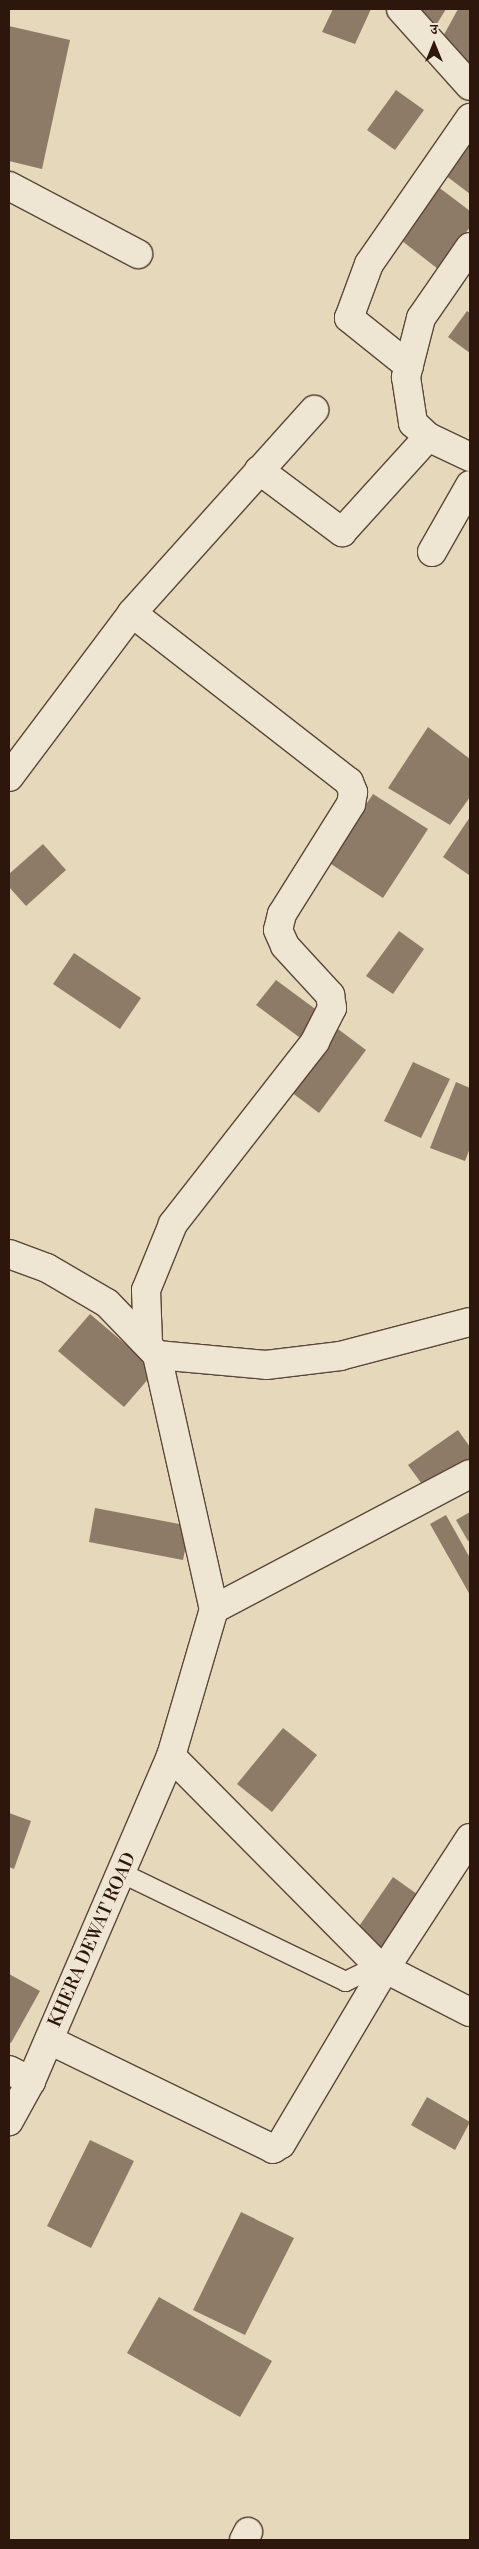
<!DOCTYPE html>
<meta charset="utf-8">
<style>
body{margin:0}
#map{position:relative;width:479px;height:2549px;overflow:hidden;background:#e5d8bb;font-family:"Libre Bodoni","Noto Serif Devanagari",serif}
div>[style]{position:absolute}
.building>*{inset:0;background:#8d7b67}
.roads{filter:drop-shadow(1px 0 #5b4638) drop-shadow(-1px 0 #5b4638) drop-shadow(0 1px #5b4638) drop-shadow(0 -1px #5b4638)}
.lane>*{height:19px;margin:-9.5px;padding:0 9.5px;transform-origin:9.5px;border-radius:9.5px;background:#eee6d3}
.street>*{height:28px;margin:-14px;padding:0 14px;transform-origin:14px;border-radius:14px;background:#eee6d3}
span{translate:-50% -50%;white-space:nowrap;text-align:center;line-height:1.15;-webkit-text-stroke:4px #eee6d3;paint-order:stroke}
.street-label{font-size:18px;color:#2d160c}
.frame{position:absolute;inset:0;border:10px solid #2d160c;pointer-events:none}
.north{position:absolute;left:409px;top:20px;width:50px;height:50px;-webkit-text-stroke:4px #eee6d3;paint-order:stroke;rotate:0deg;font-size:14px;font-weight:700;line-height:20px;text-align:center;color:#2d160c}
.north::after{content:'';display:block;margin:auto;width:18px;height:22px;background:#2d160c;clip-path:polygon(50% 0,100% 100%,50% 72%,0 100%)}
</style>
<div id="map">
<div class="building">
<i style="clip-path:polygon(333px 9px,371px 9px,355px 44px,322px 32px)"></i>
<i style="clip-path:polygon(418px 9px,446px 9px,432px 32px)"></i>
<i style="clip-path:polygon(458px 9px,470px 9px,470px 61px,465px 69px,440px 42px)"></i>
<i style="clip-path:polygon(9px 26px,70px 40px,42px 169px,9px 161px)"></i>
<i style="clip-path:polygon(396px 90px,424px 110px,395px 150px,367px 130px)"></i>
<i style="clip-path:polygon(470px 140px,470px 194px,445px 175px)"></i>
<i style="clip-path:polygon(437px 186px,470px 211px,470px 227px,438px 269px,397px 237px)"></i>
<i style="clip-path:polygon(467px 311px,470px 313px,470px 353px,448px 337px)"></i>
<i style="clip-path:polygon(428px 727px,470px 759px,470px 797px,450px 825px,388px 788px)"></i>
<i style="clip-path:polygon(373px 794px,428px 829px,383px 898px,328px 862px)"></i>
<i style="clip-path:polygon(470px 817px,470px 874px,469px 875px,443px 857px)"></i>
<i style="clip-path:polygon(43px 844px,66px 870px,26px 906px,9px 887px,9px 874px)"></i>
<i style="clip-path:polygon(399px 931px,424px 949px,393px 994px,366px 976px)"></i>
<i style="clip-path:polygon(74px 953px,141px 998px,120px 1029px,53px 984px)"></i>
<i style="clip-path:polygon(276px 980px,322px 1014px,303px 1040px,256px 1005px)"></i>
<i style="clip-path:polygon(338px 1029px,366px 1050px,319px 1113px,291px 1092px)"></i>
<i style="clip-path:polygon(413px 1062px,450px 1079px,421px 1138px,384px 1121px)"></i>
<i style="clip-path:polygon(456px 1082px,470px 1088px,470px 1148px,465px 1161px,430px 1148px)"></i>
<i style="clip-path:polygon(90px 1314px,156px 1370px,124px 1407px,58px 1351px)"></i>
<i style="clip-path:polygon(458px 1430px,470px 1447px,470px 1461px,427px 1491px,408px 1465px)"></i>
<i style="clip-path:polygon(95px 1508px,190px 1526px,183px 1560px,89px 1542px)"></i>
<i style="clip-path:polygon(470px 1512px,470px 1540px,468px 1541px,456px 1520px)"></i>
<i style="clip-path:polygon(446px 1515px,470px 1558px,470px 1595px,430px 1524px)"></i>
<i style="clip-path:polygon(283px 1728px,317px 1755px,272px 1812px,237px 1784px)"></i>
<i style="clip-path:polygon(9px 1813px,31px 1821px,14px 1869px,9px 1867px)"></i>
<i style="clip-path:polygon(393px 1877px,424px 1899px,384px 1957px,353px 1935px)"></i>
<i style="clip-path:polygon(9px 1974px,40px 1991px,11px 2043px,9px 2042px)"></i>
<i style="clip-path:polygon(427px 2097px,470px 2122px,455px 2150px,411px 2125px)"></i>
<i style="clip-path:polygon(90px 2140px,134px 2161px,91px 2248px,47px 2226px)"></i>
<i style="clip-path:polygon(241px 2212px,294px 2238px,245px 2335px,193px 2310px)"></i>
<i style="clip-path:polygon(159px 2297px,272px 2361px,240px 2417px,127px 2353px)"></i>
</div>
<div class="roads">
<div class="lane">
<i style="left:122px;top:1873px;width:248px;rotate:25.8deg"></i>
<i style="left:345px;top:1981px;width:37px;rotate:-26deg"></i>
</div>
<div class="street">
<i style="left:401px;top:9px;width:103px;rotate:48.1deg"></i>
<i style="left:9px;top:186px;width:146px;rotate:27.8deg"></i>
<i style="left:470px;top:247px;width:86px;rotate:124.6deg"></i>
<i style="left:421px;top:318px;width:61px;rotate:104.3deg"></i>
<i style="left:406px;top:377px;width:47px;rotate:81.3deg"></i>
<i style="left:413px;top:423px;width:21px;rotate:43deg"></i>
<i style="left:428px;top:437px;width:47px;rotate:25.5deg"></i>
<i style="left:409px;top:366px;width:77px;rotate:-141.3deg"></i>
<i style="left:349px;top:318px;width:58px;rotate:-69.7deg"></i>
<i style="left:369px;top:264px;width:178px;rotate:-55.3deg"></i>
<i style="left:259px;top:470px;width:104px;rotate:36.8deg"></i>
<i style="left:342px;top:532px;width:128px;rotate:-47.8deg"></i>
<i style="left:432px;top:552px;width:77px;rotate:-60.4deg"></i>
<i style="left:132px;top:613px;width:275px;rotate:37.9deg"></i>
<i style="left:349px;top:782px;width:11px;rotate:68deg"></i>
<i style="left:353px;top:792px;width:12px;rotate:99deg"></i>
<i style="left:351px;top:804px;width:130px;rotate:122.1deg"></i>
<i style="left:282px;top:914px;width:16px;rotate:104deg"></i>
<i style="left:278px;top:930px;width:17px;rotate:66deg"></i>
<i style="left:285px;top:946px;width:67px;rotate:47.4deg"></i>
<i style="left:330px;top:995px;width:13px;rotate:81deg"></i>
<i style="left:332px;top:1008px;width:38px;rotate:117deg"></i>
<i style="left:315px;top:1042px;width:231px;rotate:128deg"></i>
<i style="left:173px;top:1224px;width:71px;rotate:112.2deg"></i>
<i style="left:146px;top:1290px;width:52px;rotate:87.8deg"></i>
<i style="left:9px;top:777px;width:205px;rotate:-53.1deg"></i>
<i style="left:132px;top:613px;width:273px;rotate:-48.1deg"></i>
<i style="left:9px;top:1254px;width:40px;rotate:20.2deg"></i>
<i style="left:47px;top:1268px;width:69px;rotate:30.3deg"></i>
<i style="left:107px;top:1303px;width:72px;rotate:46.1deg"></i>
<i style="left:157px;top:1355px;width:260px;rotate:77.4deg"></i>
<i style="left:214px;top:1609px;width:153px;rotate:106.3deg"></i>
<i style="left:171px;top:1756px;width:354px;rotate:113.3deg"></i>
<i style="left:31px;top:2081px;width:46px;rotate:118.8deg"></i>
<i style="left:157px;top:1355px;width:109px;rotate:5.2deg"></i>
<i style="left:266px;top:1365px;width:75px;rotate:-6.9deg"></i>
<i style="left:340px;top:1356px;width:134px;rotate:-14.7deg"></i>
<i style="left:214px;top:1609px;width:289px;rotate:-27.8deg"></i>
<i style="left:171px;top:1756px;width:294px;rotate:45.3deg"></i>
<i style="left:378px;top:1965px;width:103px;rotate:27.1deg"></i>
<i style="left:49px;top:2040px;width:249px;rotate:25.9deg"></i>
<i style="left:273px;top:2149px;width:9px;rotate:-32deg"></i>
<i style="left:281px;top:2144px;width:206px;rotate:-59.3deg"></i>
<i style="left:386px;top:1967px;width:154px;rotate:-56.9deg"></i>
<i style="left:9px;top:2070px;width:25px;rotate:27deg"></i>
<i style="left:244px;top:2540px;width:9px;rotate:-63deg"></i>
</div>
</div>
<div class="street-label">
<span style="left:93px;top:1940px;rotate:-66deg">KHERA DEWAT ROAD</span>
</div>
<div class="frame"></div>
<div class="north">उ</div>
</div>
